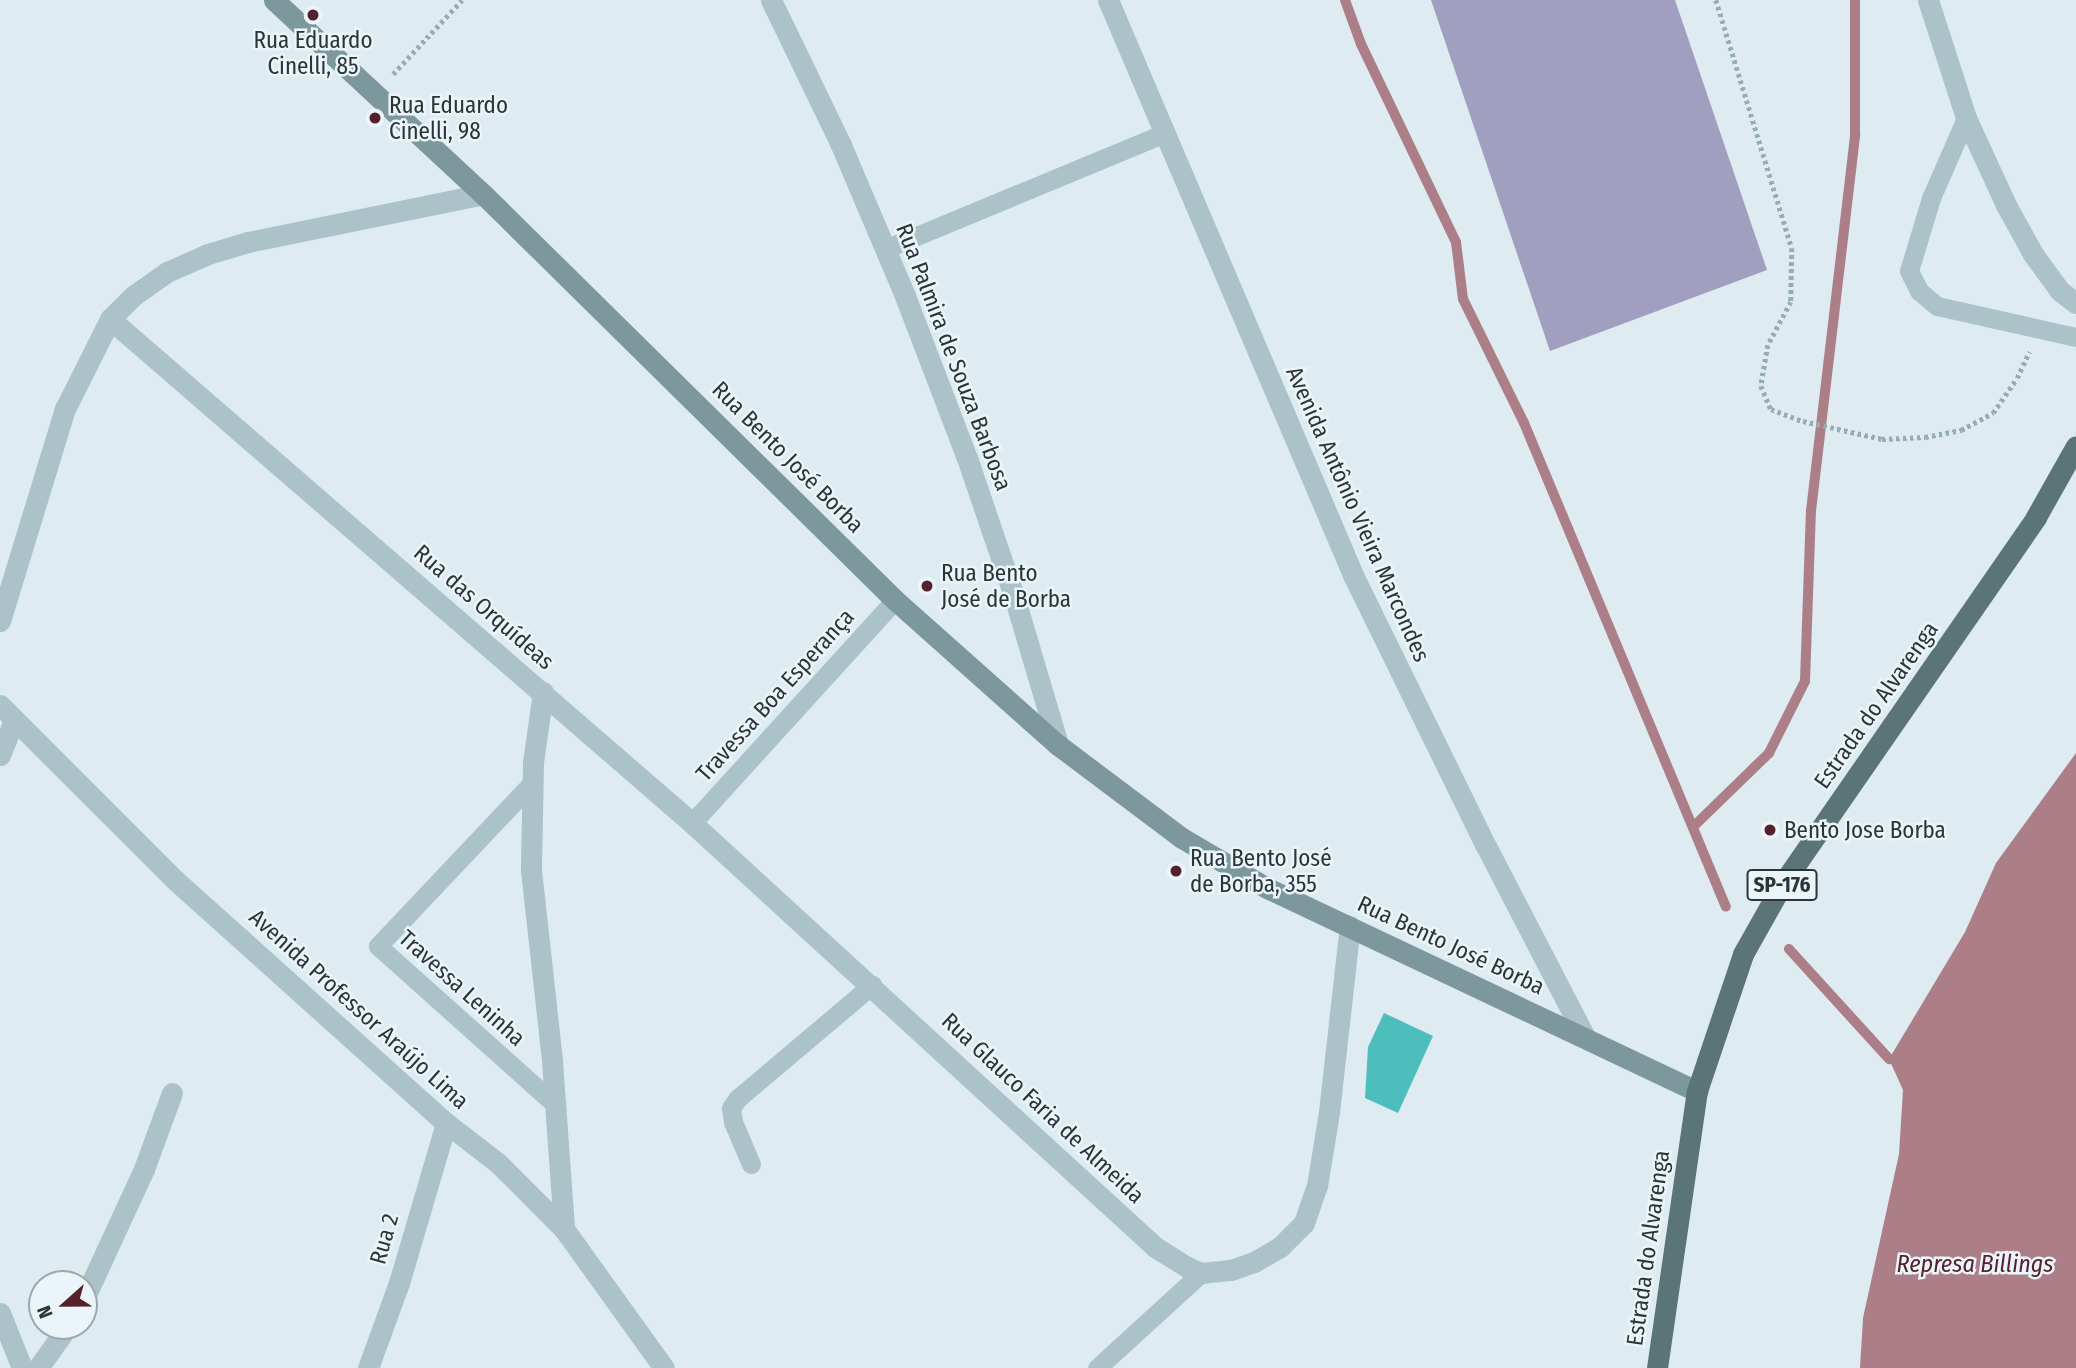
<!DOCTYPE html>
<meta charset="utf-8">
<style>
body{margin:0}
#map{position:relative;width:2076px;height:1368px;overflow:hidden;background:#deebf1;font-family:"Fira Sans Condensed",sans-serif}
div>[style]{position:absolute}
.green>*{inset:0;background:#a19ebf}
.water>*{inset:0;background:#ac7e88}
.stream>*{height:10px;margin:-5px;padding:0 5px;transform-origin:5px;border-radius:5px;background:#ac7e88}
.building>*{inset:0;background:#4ebebd}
.path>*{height:4.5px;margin-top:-2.25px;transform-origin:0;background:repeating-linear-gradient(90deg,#94aeb4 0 3.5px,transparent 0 7px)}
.lane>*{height:19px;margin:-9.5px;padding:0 9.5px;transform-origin:9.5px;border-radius:9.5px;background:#aac2c8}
.street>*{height:21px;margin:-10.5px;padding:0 10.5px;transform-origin:10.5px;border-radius:10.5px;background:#aac2c8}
.secondary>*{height:21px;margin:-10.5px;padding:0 10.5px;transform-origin:10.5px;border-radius:10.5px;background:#7c989c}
.primary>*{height:21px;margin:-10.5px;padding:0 10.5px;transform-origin:10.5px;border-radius:10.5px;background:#5b7577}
.dots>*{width:19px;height:19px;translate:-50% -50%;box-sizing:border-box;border:4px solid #eaf4f9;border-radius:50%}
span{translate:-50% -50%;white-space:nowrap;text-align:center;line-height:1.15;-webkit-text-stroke:5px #eaf4f9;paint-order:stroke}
.shield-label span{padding:2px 5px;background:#eaf4f9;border:2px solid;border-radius:5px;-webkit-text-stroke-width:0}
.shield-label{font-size:21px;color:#293536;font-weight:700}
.poi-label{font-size:23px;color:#293536}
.left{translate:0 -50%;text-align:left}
.street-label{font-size:23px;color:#293536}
.water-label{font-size:24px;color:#55212b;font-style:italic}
.north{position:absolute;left:28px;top:1270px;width:70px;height:70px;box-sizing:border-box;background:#eaf4f9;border:2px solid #9da8ab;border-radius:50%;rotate:249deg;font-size:19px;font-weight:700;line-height:28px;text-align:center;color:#293536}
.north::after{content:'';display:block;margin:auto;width:24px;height:32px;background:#55212b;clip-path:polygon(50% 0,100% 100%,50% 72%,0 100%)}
</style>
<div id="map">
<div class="green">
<i style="clip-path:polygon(1431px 0,1675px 0,1767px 270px,1550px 351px)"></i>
</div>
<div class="water">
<i style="clip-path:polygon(2076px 753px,2076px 1368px,1860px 1368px,1863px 1318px,1899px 1154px,1903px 1090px,1889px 1059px,1965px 932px,1996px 863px)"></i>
</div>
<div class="stream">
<i style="left:1345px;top:0;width:47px;rotate:70deg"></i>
<i style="left:1361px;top:44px;width:220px;rotate:64.4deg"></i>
<i style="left:1456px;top:242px;width:57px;rotate:83deg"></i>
<i style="left:1463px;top:299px;width:138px;rotate:63.8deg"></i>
<i style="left:1524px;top:423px;width:524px;rotate:67.35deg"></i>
<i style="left:1694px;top:826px;width:105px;rotate:-44.2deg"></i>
<i style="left:1769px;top:753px;width:80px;rotate:-63.4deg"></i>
<i style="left:1805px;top:681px;width:170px;rotate:-88deg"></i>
<i style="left:1811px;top:511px;width:379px;rotate:-83.3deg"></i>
<i style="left:1855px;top:135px;width:135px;rotate:-90deg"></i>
<i style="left:1789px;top:949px;width:149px;rotate:47.7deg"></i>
</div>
<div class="building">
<i style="clip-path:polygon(1384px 1013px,1433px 1036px,1398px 1113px,1365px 1098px,1368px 1047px)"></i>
</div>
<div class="path">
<i style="left:1716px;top:0;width:259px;rotate:73deg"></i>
<i style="left:1792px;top:248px;width:54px;rotate:91.1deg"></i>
<i style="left:1791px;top:302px;width:49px;rotate:118.1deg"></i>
<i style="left:1768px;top:345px;width:42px;rotate:99.7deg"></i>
<i style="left:1761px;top:386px;width:25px;rotate:67deg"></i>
<i style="left:1771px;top:409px;width:34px;rotate:21deg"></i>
<i style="left:1803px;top:421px;width:81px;rotate:12.8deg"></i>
<i style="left:1882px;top:439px;width:43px;rotate:-2.7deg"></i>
<i style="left:1925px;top:437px;width:37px;rotate:-11deg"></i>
<i style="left:1961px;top:430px;width:36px;rotate:-28deg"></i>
<i style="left:1993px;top:413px;width:42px;rotate:-55.6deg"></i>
<i style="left:2017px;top:378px;width:29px;rotate:-65deg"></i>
<i style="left:393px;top:74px;width:101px;rotate:-47deg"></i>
</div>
<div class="lane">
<i style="left:1966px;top:118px;width:87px;rotate:113.6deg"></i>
<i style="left:1931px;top:198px;width:76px;rotate:106.8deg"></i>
<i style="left:1909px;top:271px;width:22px;rotate:63deg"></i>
<i style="left:1919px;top:291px;width:23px;rotate:40deg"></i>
<i style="left:1937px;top:306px;width:142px;rotate:12.6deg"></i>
<i style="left:885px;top:249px;width:301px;rotate:-22.5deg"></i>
<i style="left:532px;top:783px;width:224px;rotate:133.4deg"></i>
<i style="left:378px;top:946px;width:239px;rotate:41.8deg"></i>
<i style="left:692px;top:823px;width:302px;rotate:-47.7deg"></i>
<i style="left:751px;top:1164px;width:46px;rotate:-113.2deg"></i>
<i style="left:733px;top:1122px;width:14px;rotate:-98deg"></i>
<i style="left:731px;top:1108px;width:11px;rotate:-56deg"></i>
<i style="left:737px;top:1099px;width:177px;rotate:-40.2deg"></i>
<i style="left:1097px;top:1368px;width:141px;rotate:-42.4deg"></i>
</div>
<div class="street">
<i style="left:771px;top:0;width:161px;rotate:64.2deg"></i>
<i style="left:841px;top:145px;width:164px;rotate:67deg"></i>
<i style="left:905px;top:296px;width:173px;rotate:69.1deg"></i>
<i style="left:967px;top:458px;width:146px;rotate:71.2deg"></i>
<i style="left:1014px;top:596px;width:155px;rotate:73.5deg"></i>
<i style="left:1108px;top:0;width:627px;rotate:66.91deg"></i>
<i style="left:1354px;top:577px;width:300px;rotate:63.9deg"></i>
<i style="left:1486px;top:846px;width:215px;rotate:62.6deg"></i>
<i style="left:1928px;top:0;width:124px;rotate:72.1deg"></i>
<i style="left:1966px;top:118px;width:96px;rotate:65.3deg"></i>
<i style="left:2006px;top:205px;width:56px;rotate:61.1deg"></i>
<i style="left:2033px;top:254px;width:46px;rotate:53.9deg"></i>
<i style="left:2060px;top:291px;width:20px;rotate:37deg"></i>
<i style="left:110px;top:319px;width:770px;rotate:40.89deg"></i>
<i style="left:692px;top:823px;width:628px;rotate:42.48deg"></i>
<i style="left:1155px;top:1247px;width:38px;rotate:32deg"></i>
<i style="left:1187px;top:1267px;width:15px;rotate:23deg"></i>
<i style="left:1201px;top:1273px;width:30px;rotate:-6deg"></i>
<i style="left:1231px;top:1270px;width:24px;rotate:-19deg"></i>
<i style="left:1254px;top:1262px;width:30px;rotate:-30deg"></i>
<i style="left:1280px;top:1247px;width:34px;rotate:-45deg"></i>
<i style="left:1304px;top:1223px;width:39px;rotate:-71deg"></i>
<i style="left:1317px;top:1186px;width:75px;rotate:-80.8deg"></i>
<i style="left:1329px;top:1112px;width:187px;rotate:-83.6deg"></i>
<i style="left:0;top:621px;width:222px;rotate:-73deg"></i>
<i style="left:65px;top:409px;width:101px;rotate:-63.4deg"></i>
<i style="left:110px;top:319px;width:33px;rotate:-45deg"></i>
<i style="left:133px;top:296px;width:42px;rotate:-35.2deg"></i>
<i style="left:167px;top:272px;width:45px;rotate:-23.7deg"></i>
<i style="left:208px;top:254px;width:42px;rotate:-16.7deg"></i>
<i style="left:248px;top:242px;width:240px;rotate:-11.5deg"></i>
<i style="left:543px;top:692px;width:71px;rotate:98.1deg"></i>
<i style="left:533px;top:762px;width:108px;rotate:91.1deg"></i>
<i style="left:531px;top:870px;width:192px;rotate:83.7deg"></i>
<i style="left:552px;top:1061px;width:168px;rotate:85.9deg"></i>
<i style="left:0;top:705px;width:247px;rotate:45deg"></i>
<i style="left:175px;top:880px;width:364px;rotate:41.9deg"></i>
<i style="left:446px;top:1123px;width:66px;rotate:37.6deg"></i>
<i style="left:498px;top:1163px;width:93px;rotate:45deg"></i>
<i style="left:564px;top:1229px;width:171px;rotate:54.3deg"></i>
<i style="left:0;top:755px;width:37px;rotate:-68deg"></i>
<i style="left:84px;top:1299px;width:143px;rotate:-65.2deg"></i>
<i style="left:144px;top:1169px;width:81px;rotate:-69.8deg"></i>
<i style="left:0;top:1313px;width:59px;rotate:68.2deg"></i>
<i style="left:38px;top:1368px;width:52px;rotate:-54.5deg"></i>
<i style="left:368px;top:1368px;width:90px;rotate:-70deg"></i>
<i style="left:399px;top:1283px;width:167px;rotate:-73.6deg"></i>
</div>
<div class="secondary">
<i style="left:274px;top:0;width:285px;rotate:42.9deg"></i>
<i style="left:483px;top:194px;width:578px;rotate:44.58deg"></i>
<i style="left:895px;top:600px;width:218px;rotate:41.7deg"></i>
<i style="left:1058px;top:745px;width:155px;rotate:36.9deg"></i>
<i style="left:1182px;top:838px;width:99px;rotate:30.5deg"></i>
<i style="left:1267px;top:888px;width:476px;rotate:25.3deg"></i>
</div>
<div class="primary">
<i style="left:1657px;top:1368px;width:280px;rotate:-81.8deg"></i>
<i style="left:1697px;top:1091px;width:145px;rotate:-71.4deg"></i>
<i style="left:1743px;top:954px;width:81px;rotate:-60.6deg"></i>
<i style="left:1783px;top:883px;width:445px;rotate:-55.3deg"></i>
<i style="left:2036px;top:517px;width:81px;rotate:-60.6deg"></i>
</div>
<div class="dots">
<i style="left:313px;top:15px;background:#55212b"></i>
<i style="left:375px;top:118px;background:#55212b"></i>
<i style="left:927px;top:586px;background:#55212b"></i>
<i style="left:1770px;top:830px;background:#55212b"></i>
<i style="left:1176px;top:871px;background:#55212b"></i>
</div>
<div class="shield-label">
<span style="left:1782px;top:885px">SP-176</span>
</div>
<div class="poi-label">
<span style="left:313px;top:53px">Rua Eduardo<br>Cinelli, 85</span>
<span class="left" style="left:389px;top:118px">Rua Eduardo<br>Cinelli, 98</span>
<span class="left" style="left:941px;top:586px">Rua Bento<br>José de Borba</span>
<span class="left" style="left:1784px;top:830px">Bento Jose Borba</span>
<span class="left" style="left:1190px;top:871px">Rua Bento José<br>de Borba, 355</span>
</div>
<div class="street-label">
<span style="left:954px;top:357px;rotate:69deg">Rua Palmira de Souza Barbosa</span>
<span style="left:788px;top:457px;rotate:45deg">Rua Bento José Borba</span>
<span style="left:1358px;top:514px;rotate:66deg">Avenida Antônio Vieira Marcondes</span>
<span style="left:484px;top:607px;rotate:41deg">Rua das Orquídeas</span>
<span style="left:775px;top:695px;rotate:-48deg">Travessa Boa Esperança</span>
<span style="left:1876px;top:705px;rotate:-55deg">Estrada do Alvarenga</span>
<span style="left:1451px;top:945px;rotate:25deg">Rua Bento José Borba</span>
<span style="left:462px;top:988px;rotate:42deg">Travessa Leninha</span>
<span style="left:359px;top:1009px;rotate:42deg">Avenida Professor Araújo Lima</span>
<span style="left:1043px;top:1108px;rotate:43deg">Rua Glauco Faria de Almeida</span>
<span style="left:384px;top:1239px;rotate:-74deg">Rua 2</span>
<span style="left:1648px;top:1248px;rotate:-82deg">Estrada do Alvarenga</span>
</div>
<div class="water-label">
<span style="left:1975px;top:1265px">Represa Billings</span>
</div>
<div class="north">N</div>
</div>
